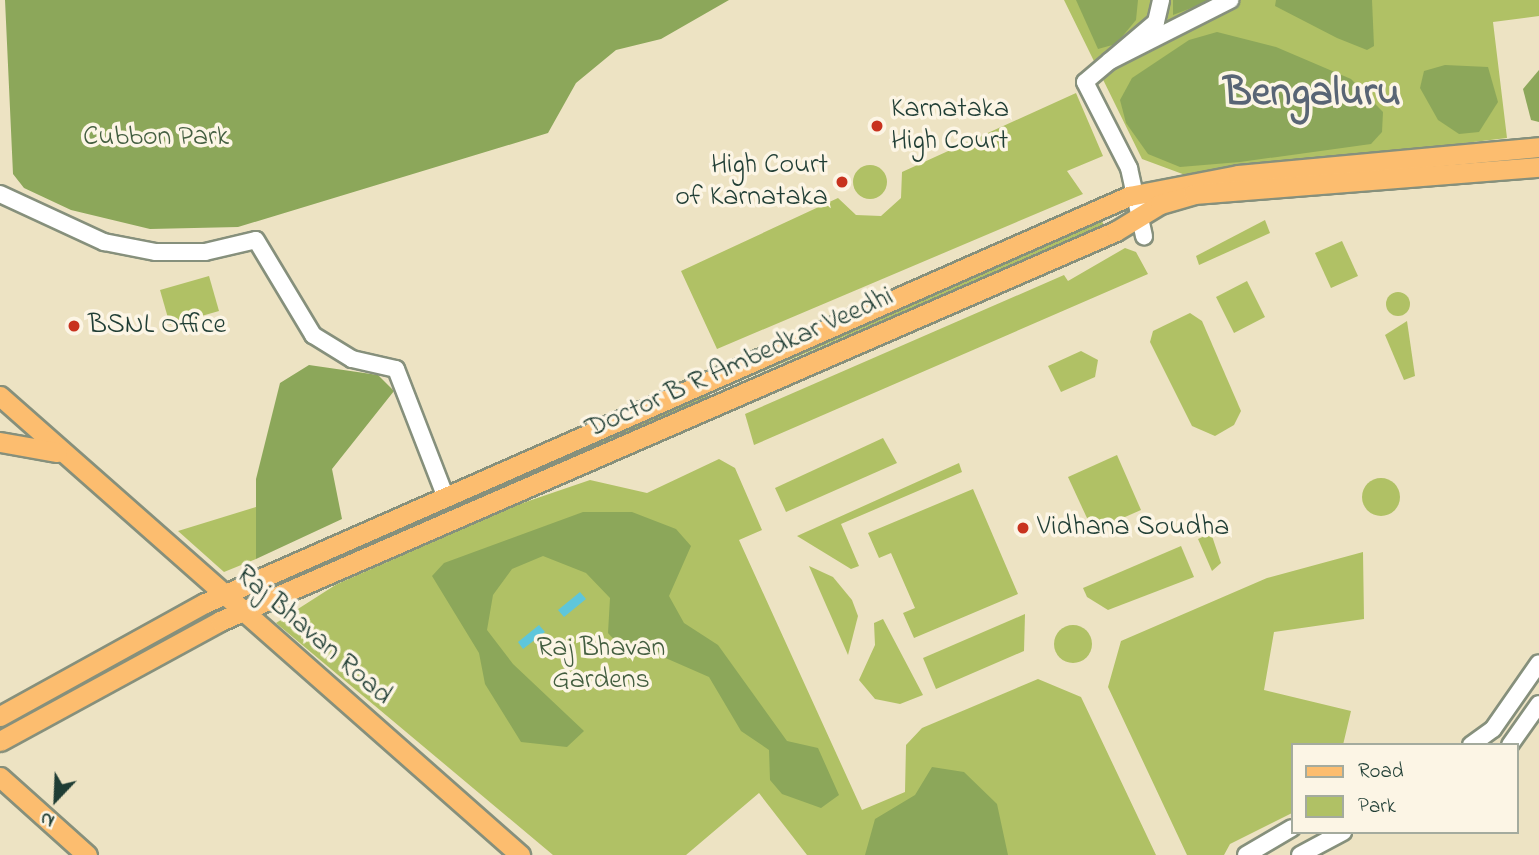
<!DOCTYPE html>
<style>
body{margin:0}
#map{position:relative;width:1539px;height:855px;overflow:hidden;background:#ede3c3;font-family:"Indie Flower",sans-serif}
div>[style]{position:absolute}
.green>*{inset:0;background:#b0c165}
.round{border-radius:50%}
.forest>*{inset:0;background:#8ca75a}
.water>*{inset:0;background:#5ec6db}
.roads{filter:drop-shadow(2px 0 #86907c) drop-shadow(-2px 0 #86907c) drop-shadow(0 2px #86907c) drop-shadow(0 -2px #86907c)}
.minor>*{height:16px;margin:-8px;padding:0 8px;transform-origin:8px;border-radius:8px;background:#fff}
.major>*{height:19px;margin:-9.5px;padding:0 9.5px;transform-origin:9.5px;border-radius:9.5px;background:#fcbd6f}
.dots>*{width:19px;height:19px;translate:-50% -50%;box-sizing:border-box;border:4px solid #fcf5e5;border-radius:50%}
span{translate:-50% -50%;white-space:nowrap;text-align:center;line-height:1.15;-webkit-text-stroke:7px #fcf5e5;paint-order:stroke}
.poi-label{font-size:28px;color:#1f3d34}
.left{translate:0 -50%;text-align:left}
.right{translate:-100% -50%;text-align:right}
.park-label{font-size:28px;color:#435e40}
.street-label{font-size:28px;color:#1f3d34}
.town-label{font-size:42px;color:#596575;font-weight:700}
.legend{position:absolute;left:1291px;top:743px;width:228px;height:91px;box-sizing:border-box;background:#fcf5e5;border:2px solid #a4ab9e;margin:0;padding:9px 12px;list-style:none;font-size:21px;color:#1f3d34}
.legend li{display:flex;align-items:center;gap:14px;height:35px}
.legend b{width:35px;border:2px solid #a4ab9e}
.north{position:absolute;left:21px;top:764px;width:70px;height:70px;-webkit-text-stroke:5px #fcf5e5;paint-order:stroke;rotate:203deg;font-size:19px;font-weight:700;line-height:28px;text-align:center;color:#1f3d34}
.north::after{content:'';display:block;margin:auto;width:24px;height:32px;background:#1f3d34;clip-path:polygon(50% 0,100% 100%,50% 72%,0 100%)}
</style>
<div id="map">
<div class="green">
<i style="clip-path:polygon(1064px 0,1539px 0,1539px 16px,1493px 22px,1507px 138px,1188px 176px,1142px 159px)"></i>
<i style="clip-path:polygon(1076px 93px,1103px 156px,1067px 171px,1083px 194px,717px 349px,681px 271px,838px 198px,856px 215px,881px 216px,901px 198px,902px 172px)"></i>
<i class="round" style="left:853px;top:165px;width:34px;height:34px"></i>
<i style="clip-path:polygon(1100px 219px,1105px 226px,726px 387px,729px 383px)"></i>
<i style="clip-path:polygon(1265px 220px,1270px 233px,1199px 265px,1196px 256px)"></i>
<i style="clip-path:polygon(1342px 241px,1358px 276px,1331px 288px,1315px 253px)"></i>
<i style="clip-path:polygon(1125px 248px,1136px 252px,1148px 274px,754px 445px,745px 414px,1064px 275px,1068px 281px)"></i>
<i style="clip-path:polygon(209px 276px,219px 311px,170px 325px,160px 290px)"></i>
<i style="clip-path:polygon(1247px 281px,1265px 317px,1234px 333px,1216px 297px)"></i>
<i class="round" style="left:1386px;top:292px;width:24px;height:24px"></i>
<i style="clip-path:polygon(1190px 313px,1202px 321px,1241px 411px,1234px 425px,1215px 436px,1192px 426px,1150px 342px,1153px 331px)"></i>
<i style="clip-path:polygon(1407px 321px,1415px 376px,1404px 380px,1385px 335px)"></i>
<i style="clip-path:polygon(1081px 351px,1098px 360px,1095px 377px,1061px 392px,1048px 366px)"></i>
<i style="clip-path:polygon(705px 393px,709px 400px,474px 500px,473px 495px)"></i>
<i style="clip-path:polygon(883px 438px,897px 463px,786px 512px,775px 488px)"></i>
<i style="clip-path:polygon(1117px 455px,1141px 510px,1093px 531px,1068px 477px)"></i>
<i style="clip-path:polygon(719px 459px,735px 468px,762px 530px,739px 540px,862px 810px,905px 792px,906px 745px,922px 728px,1038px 679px,1081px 697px,1156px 855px,807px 855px,759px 793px,686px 855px,553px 855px,276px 623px,337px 584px,514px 506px,590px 480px,647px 493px)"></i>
<i style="clip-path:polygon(959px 463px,962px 472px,841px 524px,859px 566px,851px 569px,797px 536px)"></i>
<i class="round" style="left:1362px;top:478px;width:38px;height:38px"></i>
<i style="clip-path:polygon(973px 489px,1018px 594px,914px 638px,903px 613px,915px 608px,891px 553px,879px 558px,868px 533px)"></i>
<i style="clip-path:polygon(256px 507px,256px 559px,224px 572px,178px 531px)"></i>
<i style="clip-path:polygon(428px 513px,433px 518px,261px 592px,260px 588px)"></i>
<i style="clip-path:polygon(1211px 533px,1221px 563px,1212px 571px,1198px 539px)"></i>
<i style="clip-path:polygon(1181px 546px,1194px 577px,1108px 610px,1087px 597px,1083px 588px)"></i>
<i style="clip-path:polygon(1363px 552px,1364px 619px,1274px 632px,1264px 690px,1351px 711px,1343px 745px,1292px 745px,1292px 813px,1230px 844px,1224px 855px,1187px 855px,1108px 687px,1121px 641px,1267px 578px)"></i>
<i style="clip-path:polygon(809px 566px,833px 577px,852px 600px,858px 616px,848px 655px)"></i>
<i style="clip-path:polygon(210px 611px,208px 618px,0 735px,0 723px)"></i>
<i style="clip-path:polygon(1025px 614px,1024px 651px,936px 689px,923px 658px)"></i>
<i style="clip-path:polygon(883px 619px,923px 695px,900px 704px,875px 699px,859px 680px,875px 645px,874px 623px)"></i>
<i class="round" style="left:1054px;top:625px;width:38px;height:38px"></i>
</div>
<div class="forest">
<i style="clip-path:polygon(5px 0,729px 0,661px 39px,616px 50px,576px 83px,548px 133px,238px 227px,150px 229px,71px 210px,24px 188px,13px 174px)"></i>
<i style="clip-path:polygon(1076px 0,1138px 0,1136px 20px,1116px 44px,1098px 49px)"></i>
<i style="clip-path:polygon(1173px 0,1212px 0,1173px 15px)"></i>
<i style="clip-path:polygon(1276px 0,1372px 0,1374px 46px,1367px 50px,1337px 38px,1275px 6px)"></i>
<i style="clip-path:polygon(1217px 32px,1276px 47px,1351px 79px,1383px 112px,1382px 132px,1371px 144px,1240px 162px,1180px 167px,1148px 154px,1126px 123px,1120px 100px,1132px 78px,1189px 40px)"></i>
<i style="clip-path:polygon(1445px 65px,1488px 67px,1498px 102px,1479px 132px,1459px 134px,1438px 120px,1420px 88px,1424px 71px)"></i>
<i style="clip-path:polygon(1539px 70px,1539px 122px,1531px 120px,1523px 89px)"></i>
<i style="clip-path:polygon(309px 365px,378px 375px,394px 391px,332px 469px,342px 519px,256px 559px,256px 479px,280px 383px)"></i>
<i style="clip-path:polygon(583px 512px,632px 512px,676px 529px,691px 546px,669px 596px,684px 623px,718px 645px,787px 741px,818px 748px,839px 795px,821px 808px,782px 794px,770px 780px,769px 750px,741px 731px,709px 677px,645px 649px,619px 645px,608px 633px,610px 598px,586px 573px,543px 556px,512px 569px,493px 595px,487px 630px,513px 664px,584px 731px,567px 747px,521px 742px,485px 684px,479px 653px,432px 576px,444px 563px)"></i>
<i style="clip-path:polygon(932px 767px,964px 772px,997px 804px,1008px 855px,865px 855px,875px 819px,915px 795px)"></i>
</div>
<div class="water">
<i style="clip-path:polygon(580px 592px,586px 599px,564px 617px,558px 610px)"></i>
<i style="clip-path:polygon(539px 625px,545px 632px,523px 649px,518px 642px)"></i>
</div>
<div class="roads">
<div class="minor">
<i style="left:1110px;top:61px;width:135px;rotate:-26.9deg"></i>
<i style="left:1085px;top:82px;width:97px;rotate:62.9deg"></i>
<i style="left:1129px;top:168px;width:70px;rotate:77.6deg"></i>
<i style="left:1085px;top:82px;width:93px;rotate:-40.2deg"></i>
<i style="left:1156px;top:22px;width:23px;rotate:-77deg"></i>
<i style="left:0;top:194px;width:115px;rotate:24.8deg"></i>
<i style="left:104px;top:242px;width:53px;rotate:10.9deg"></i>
<i style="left:156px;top:252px;width:49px"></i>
<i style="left:205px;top:252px;width:52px;rotate:-13.2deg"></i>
<i style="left:256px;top:240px;width:111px;rotate:59deg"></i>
<i style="left:313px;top:335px;width:46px;rotate:31.6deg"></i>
<i style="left:352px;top:359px;width:45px;rotate:12.8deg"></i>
<i style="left:396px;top:369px;width:138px;rotate:68.8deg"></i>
<i style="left:1471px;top:745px;width:27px;rotate:-36deg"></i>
<i style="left:1493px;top:729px;width:80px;rotate:-55.1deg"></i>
<i style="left:1510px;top:745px;width:50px;rotate:-54.7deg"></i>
<i style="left:1246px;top:855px;width:53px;rotate:-30.4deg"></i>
<i style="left:1300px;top:855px;width:49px;rotate:-28.1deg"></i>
</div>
<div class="major">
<i style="left:0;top:396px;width:694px;rotate:41.43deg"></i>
<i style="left:0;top:442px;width:58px;rotate:10deg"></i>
<i style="left:0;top:716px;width:234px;rotate:-28.9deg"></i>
<i style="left:205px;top:603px;width:1010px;rotate:-23.77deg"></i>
<i style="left:1129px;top:196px;width:111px;rotate:-10.9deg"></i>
<i style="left:1238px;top:175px;width:302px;rotate:-5.3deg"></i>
<i style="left:0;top:741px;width:251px;rotate:-28.6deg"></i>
<i style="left:220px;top:621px;width:977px;rotate:-23.52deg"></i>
<i style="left:1116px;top:231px;width:52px;rotate:-31.5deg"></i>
<i style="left:1160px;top:204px;width:35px;rotate:-16deg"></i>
<i style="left:1194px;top:194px;width:346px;rotate:-4.5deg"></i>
<i style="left:0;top:777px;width:117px;rotate:41.9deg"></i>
</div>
</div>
<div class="dots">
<i style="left:877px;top:126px;background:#c8321e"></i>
<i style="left:842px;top:182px;background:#c8321e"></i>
<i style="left:74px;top:326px;background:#c8321e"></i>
<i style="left:1023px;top:528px;background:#c8321e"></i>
</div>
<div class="poi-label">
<span class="left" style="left:891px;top:126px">Karnataka<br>High Court</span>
<span class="right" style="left:828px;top:182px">High Court<br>of Karnataka</span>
<span class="left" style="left:88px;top:326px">BSNL Office</span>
<span class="left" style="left:1037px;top:528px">Vidhana Soudha</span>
</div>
<div class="park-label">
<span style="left:156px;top:138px">Cubbon Park</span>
<span style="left:601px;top:665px">Raj Bhavan<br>Gardens</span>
</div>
<div class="street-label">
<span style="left:740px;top:364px;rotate:-24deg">Doctor B R Ambedkar Veedhi</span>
<span style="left:313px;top:636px;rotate:41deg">Raj Bhavan Road</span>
</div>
<div class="town-label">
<span style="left:1312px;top:94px">Bengaluru</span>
</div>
<ul class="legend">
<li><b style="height:9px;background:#fcbd6f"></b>Road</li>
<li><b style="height:19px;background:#b0c165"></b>Park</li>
</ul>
<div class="north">N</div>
</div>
